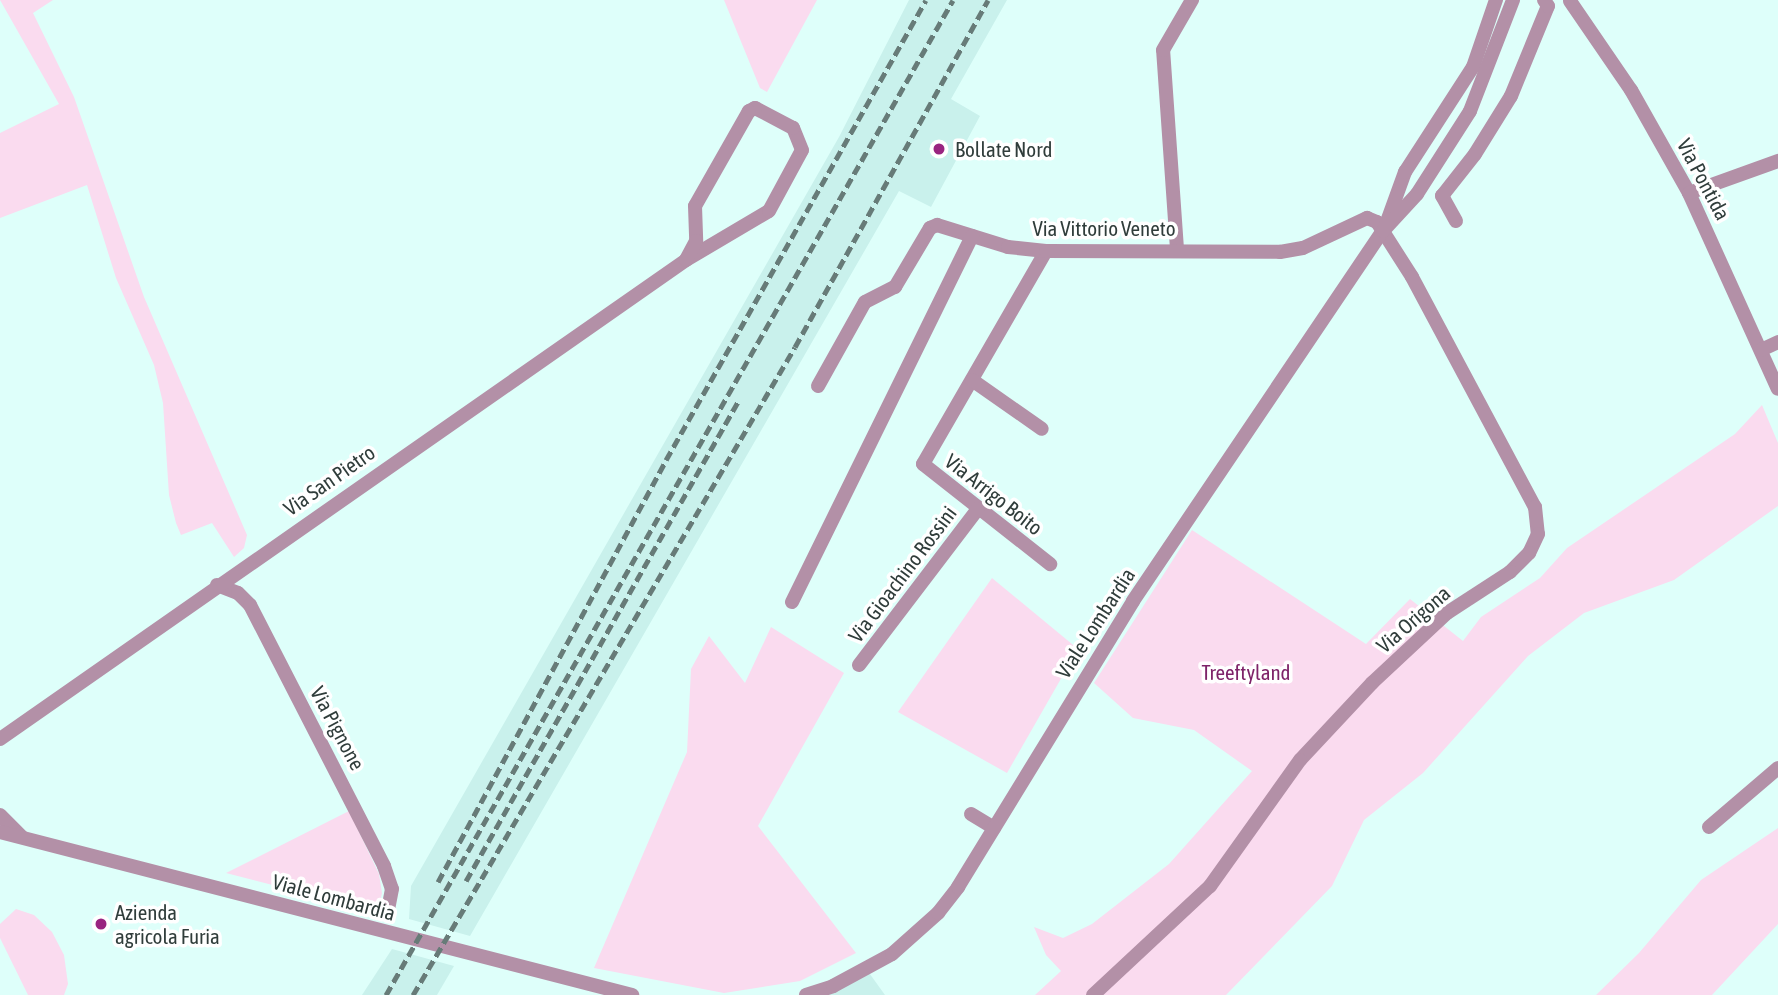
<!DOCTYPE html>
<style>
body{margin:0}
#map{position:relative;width:1778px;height:995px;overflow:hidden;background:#defffa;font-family:"Asap Condensed",sans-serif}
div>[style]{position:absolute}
.built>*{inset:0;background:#c9f1ec}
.green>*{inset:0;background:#fadbef}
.minor>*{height:14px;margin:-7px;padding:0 7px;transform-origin:7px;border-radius:7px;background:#b390a7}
.tertiary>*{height:14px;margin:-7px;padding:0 7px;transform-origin:7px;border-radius:7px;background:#b390a7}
.rail>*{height:5px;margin-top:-2.5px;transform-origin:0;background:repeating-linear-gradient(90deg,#677b78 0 10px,transparent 0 15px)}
.dots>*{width:19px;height:19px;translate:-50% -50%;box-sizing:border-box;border:4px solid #fff;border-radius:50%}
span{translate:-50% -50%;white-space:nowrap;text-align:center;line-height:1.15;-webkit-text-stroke:7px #fff;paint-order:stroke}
.poi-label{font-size:21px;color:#303d3b}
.left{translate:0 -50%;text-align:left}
.street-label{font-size:21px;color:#303d3b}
.park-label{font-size:21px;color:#7e2369}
</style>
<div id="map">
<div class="built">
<i style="clip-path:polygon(909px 0,1007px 0,951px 99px,980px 116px,931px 207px,899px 191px,470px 936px,409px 919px,411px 886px,839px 137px)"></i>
<i style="clip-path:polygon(392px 949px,454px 966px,437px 995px,362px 995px)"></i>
<i style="clip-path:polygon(867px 970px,885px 995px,806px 995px)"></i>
</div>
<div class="green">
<i style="clip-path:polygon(0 0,53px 0,33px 13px,74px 97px,144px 297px,247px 535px,244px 548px,234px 557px,212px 523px,181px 535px,176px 523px,169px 495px,163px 403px,154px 365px,116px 278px,87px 185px,0 218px,0 133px,59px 104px)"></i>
<i style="clip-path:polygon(724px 0,817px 0,767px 92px,760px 88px)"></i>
<i style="clip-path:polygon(1762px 405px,1778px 443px,1778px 506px,1674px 580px,1584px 613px,1528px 656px,1423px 773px,1364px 820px,1332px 886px,1226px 995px,1035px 995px,1061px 971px,1046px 955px,1034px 927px,1063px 938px,1092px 924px,1169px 864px,1252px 771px,1194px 730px,1133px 718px,1094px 683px,1192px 530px,1366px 644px,1410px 599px,1463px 641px,1481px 617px,1540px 578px,1567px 548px,1735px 434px)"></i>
<i style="clip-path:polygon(992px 578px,1078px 649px,1007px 773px,898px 712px)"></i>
<i style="clip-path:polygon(771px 627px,844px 673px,758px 826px,856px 953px,800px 981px,724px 993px,594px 968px,687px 752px,691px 669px,709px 636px,745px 683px)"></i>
<i style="clip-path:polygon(349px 811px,379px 874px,382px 893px,378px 912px,226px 873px)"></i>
<i style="clip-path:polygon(1778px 828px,1778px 924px,1712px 995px,1596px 995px,1639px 953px,1701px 880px)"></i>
<i style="clip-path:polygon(16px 909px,34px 915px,52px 932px,64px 955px,68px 984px,64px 995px,28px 995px,0 938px,0 924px)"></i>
</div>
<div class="minor">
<i style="left:1570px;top:1px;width:108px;rotate:55.6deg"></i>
<i style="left:1631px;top:90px;width:118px;rotate:60.6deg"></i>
<i style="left:1689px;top:193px;width:215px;rotate:65.6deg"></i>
<i style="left:1689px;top:193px;width:95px;rotate:-19.8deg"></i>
<i style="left:1456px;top:221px;width:29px;rotate:-119deg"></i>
<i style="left:1442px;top:196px;width:53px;rotate:-51.8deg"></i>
<i style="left:1475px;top:154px;width:68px;rotate:-58.2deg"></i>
<i style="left:1511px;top:96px;width:97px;rotate:-67.7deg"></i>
<i style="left:1548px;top:6px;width:7px;rotate:-124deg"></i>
<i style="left:1177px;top:249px;width:199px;rotate:-94deg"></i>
<i style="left:1163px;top:50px;width:58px;rotate:-59.9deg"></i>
<i style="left:1046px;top:251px;width:246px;rotate:120deg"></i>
<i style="left:923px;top:464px;width:162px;rotate:38.2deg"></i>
<i style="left:1761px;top:350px;width:19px;rotate:-25deg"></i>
<i style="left:972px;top:380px;width:85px;rotate:35deg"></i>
<i style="left:818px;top:386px;width:96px;rotate:-60.8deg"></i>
<i style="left:865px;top:302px;width:34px;rotate:-27deg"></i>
<i style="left:895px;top:287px;width:69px;rotate:-59.3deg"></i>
<i style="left:930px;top:228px;width:8px;rotate:-23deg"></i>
<i style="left:937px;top:225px;width:74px;rotate:17.2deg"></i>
<i style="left:1008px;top:247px;width:38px;rotate:6deg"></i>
<i style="left:1046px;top:251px;width:234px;rotate:0.2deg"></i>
<i style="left:1280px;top:252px;width:23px;rotate:-10deg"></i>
<i style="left:1303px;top:248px;width:71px;rotate:-25.1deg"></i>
<i style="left:1367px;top:218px;width:11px;rotate:22deg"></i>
<i style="left:1377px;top:222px;width:65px;rotate:57.5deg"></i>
<i style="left:1412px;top:277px;width:261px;rotate:61.9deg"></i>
<i style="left:1535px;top:507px;width:27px;rotate:84deg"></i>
<i style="left:1538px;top:534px;width:21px;rotate:115deg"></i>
<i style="left:1529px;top:553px;width:27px;rotate:135deg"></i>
<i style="left:1510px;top:572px;width:75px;rotate:146.9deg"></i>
<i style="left:1447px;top:613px;width:103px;rotate:137deg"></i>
<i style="left:1372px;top:683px;width:105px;rotate:133.1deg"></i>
<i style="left:1300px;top:760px;width:155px;rotate:125.5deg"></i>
<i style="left:1210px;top:886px;width:160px;rotate:137deg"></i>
<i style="left:217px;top:585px;width:22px;rotate:21deg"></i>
<i style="left:238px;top:593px;width:17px;rotate:45deg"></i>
<i style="left:250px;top:605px;width:293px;rotate:62.8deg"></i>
<i style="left:384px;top:866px;width:24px;rotate:71deg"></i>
<i style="left:392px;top:889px;width:21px;rotate:101deg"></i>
<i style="left:792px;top:602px;width:408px;rotate:-63.8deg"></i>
<i style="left:859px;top:665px;width:196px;rotate:-52.7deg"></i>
<i style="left:0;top:739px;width:837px;rotate:-34.92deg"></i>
<i style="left:686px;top:260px;width:96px;rotate:-30.6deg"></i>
<i style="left:769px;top:211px;width:69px;rotate:-61.6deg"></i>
<i style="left:802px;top:150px;width:24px;rotate:-112deg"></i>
<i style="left:793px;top:128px;width:43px;rotate:-152.2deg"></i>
<i style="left:755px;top:108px;width:7px;rotate:153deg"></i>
<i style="left:749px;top:111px;width:109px;rotate:119.6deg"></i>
<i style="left:695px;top:206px;width:35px;rotate:88deg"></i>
<i style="left:696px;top:241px;width:21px;rotate:118deg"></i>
<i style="left:971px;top:814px;width:27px;rotate:31deg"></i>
<i style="left:1709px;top:827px;width:91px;rotate:-40.5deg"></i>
</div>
<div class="tertiary">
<i style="left:1384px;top:230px;width:62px;rotate:-70.1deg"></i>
<i style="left:1405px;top:172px;width:125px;rotate:-57.1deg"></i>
<i style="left:1473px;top:67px;width:71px;rotate:-71.1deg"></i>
<i style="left:0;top:815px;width:31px;rotate:45deg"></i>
<i style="left:0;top:832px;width:653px;rotate:14.46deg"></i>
<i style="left:806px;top:995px;width:28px;rotate:-18deg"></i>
<i style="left:833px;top:986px;width:67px;rotate:-28.5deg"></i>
<i style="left:892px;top:954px;width:62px;rotate:-41.7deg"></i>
<i style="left:938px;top:913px;width:33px;rotate:-52deg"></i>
<i style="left:958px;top:887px;width:335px;rotate:-58.5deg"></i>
<i style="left:1133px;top:601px;width:447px;rotate:-56deg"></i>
<i style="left:1383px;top:231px;width:50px;rotate:-47.4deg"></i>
<i style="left:1417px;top:194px;width:98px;rotate:-57.4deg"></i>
<i style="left:1470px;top:111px;width:119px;rotate:-68.8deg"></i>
</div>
<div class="rail">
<i style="left:466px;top:881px;width:553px;rotate:-60.42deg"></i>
<i style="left:438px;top:882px;width:480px;rotate:-61.6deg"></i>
<i style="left:666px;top:460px;width:528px;rotate:-60.52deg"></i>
<i style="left:386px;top:995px;width:1145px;rotate:-60.32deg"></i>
<i style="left:413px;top:995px;width:752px;rotate:-59.48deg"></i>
<i style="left:795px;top:347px;width:397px;rotate:-60.9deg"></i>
</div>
<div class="dots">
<i style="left:939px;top:149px;background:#992480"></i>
<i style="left:101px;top:924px;background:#992480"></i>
</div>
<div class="poi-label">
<span class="left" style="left:955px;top:149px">Bollate Nord</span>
<span class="left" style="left:115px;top:924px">Azienda<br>agricola Furia</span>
</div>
<div class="street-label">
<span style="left:1704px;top:179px;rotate:62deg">Via Pontida</span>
<span style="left:1104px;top:228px">Via Vittorio Veneto</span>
<span style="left:329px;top:480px;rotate:-35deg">Via San Pietro</span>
<span style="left:994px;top:494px;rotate:38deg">Via Arrigo Boito</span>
<span style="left:902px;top:574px;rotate:-53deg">Via Gioachino Rossini</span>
<span style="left:1413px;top:619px;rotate:-41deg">Via Origona</span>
<span style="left:1095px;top:623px;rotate:-57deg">Viale Lombardia</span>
<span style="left:338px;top:728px;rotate:62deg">Via Pignone</span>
<span style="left:334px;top:897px;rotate:15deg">Viale Lombardia</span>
</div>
<div class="park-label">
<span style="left:1246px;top:672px">Treeftyland</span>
</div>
</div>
